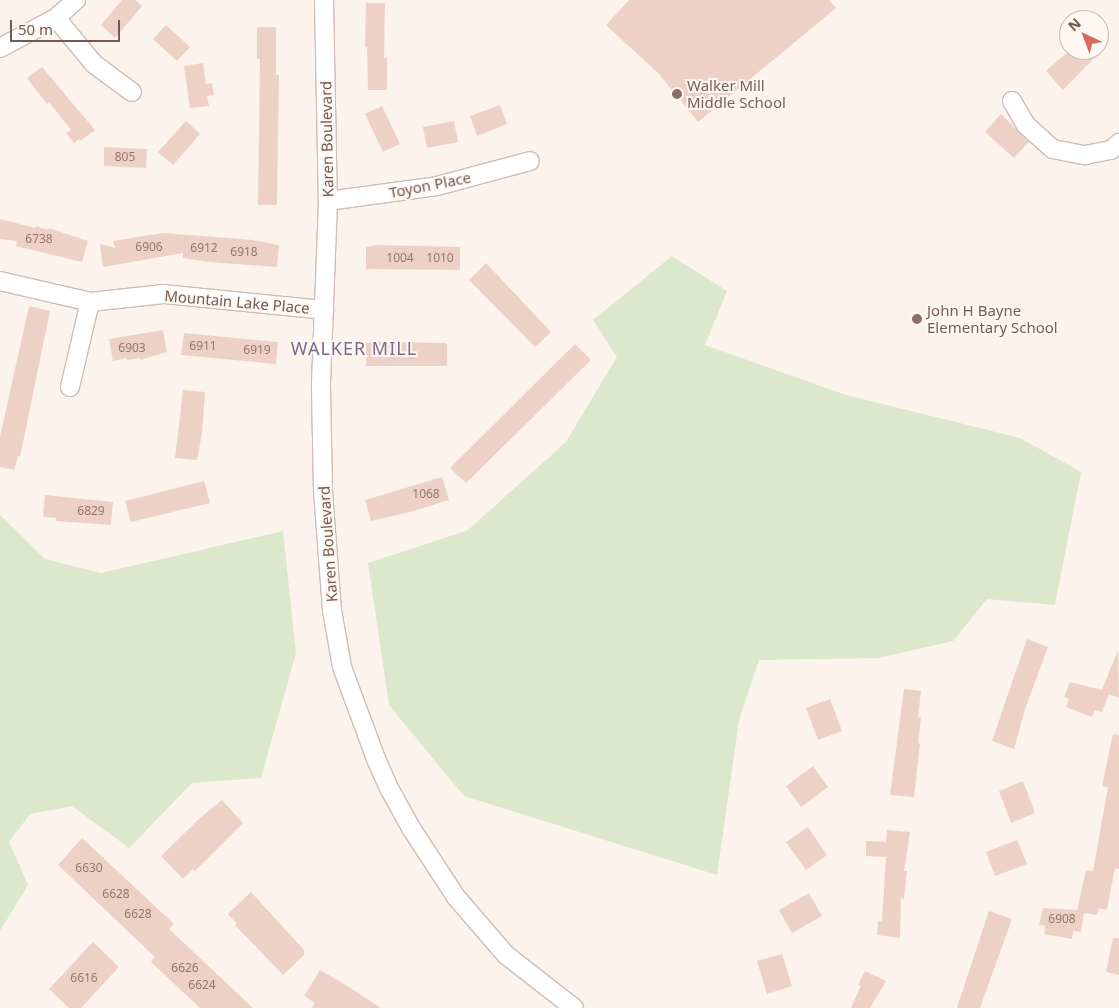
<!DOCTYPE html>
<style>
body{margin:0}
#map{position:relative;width:1119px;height:1008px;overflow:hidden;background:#fbf3ec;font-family:"Noto Sans",sans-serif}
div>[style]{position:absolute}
.green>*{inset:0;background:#dbe8cb}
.building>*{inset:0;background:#eed1c6}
.roads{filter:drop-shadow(1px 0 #cfbdb4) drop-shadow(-1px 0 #cfbdb4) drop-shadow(0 1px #cfbdb4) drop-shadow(0 -1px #cfbdb4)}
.street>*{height:18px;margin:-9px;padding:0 9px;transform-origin:9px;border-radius:9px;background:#fff}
.dots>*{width:14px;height:14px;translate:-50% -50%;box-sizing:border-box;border:2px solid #fef8f2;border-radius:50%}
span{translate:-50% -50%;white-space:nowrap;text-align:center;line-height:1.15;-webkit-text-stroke:4px #fef8f2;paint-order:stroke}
.number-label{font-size:12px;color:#93776e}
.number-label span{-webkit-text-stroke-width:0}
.education-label{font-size:15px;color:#785e54}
.left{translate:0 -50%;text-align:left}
.street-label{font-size:15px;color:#755950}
.quarter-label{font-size:18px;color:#7d6990;letter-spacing:1px}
.north{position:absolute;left:1059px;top:10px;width:50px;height:50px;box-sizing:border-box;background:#fef8f2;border:1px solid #c7b8b1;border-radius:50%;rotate:317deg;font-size:14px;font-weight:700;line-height:20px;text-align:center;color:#755950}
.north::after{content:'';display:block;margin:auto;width:18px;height:22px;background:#d9695d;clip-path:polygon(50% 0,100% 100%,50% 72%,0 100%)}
.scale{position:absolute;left:10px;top:20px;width:110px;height:22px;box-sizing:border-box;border:2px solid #755950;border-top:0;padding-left:6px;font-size:15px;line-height:18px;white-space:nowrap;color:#755950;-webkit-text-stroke:4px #fef8f2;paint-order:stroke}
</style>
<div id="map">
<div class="green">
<i style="clip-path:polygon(672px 256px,727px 291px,705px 345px,846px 395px,1020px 438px,1081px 472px,1055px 605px,987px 599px,953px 641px,879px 658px,759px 660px,739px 720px,717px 875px,464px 796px,389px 705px,368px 563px,468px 530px,566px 442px,617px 357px,593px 320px)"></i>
<i style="clip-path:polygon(0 515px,45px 559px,101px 573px,283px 531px,296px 653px,261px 778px,192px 783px,129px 848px,72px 806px,30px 814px,9px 842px,28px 885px,0 931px)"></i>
</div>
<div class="building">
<i style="clip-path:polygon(122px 0,135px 0,142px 6px,115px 38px,101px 25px)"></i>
<i style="clip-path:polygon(629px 0,829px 0,836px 8px,698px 122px,659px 74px,606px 25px)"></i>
<i style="clip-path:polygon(366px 3px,385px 3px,384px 58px,387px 58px,387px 90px,368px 90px,367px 47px,365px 47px)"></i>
<i style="clip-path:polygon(166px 25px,190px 47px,177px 61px,153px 39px)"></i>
<i style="clip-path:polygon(257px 27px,276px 27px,276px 75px,279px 75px,277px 205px,258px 205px,260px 59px,257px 59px)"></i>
<i style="clip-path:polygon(1070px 50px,1102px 50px,1063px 90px,1046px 71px)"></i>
<i style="clip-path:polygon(203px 63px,206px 84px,212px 83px,214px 95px,207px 96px,209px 106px,190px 108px,184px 66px)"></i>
<i style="clip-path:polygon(42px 67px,95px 130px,80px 141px,79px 139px,74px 143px,66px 133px,71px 130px,49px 102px,47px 104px,27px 78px)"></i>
<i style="clip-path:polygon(500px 105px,507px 124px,477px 136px,470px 116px)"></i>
<i style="clip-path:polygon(382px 106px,400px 144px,383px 152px,365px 114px)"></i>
<i style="clip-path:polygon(1001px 114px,1029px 142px,1014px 158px,985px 132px)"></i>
<i style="clip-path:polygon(186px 121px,200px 134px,173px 165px,158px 152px)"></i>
<i style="clip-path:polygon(454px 121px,458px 142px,427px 148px,423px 127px)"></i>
<i style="clip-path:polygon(104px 147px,147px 149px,146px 168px,104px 166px)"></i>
<i style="clip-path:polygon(0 219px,35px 228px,36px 226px,48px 230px,49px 228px,88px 241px,82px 262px,16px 246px,17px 241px,0 239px)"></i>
<i style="clip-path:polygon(163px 233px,253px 240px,279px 245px,277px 267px,209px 262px,183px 258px,183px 253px,103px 267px,100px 244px,115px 248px,113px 241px)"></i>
<i style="clip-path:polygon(379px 245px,460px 247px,460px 270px,366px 269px,366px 247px)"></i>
<i style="clip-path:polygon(486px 263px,551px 332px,535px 347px,469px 280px)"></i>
<i style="clip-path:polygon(29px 306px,50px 311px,20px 457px,18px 456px,14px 470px,0 467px,0 437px)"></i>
<i style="clip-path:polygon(163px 330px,167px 352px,140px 360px,140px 358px,127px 360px,127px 358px,113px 361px,109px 339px)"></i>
<i style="clip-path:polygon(184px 333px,278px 342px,276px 364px,181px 355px)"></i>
<i style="clip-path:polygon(379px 342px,445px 343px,447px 344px,447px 366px,366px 366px,366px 343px)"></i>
<i style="clip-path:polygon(575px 344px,591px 360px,466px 483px,450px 468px)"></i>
<i style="clip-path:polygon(183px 390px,205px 392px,202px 433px,197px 460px,175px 458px)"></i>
<i style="clip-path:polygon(442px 477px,449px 500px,410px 512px,371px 521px,365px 500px)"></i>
<i style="clip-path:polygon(204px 481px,210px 503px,131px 522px,125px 501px)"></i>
<i style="clip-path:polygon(45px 495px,113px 502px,111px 525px,56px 521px,56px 518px,43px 517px)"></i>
<i style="clip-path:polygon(1027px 639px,1048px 647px,1025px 709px,1014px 749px,992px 741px)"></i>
<i style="clip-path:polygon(1118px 650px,1119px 698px,1109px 694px,1102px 712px,1095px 710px,1092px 717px,1066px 707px,1069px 699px,1064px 697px,1070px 682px,1102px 690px)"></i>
<i style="clip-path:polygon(904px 689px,921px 691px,918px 717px,921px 717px,918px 743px,920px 744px,914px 797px,890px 795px)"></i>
<i style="clip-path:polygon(830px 699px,842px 731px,818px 740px,806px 708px)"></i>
<i style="clip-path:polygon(1113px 734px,1119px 735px,1119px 869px,1115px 868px,1107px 910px,1099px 908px,1097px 915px,1084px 913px,1081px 932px,1073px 931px,1072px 939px,1044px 934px,1045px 926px,1039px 925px,1043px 908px,1077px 910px,1086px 870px,1093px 871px,1108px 787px,1102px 786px)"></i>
<i style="clip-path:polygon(813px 766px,828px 787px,801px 807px,786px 786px)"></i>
<i style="clip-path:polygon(1023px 781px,1035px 813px,1011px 823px,999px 791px)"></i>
<i style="clip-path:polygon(222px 800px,243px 823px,195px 871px,193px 869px,183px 879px,161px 856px,200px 818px)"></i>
<i style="clip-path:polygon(808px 827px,827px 855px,806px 870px,786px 842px)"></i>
<i style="clip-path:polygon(887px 830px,910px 832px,904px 871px,907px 871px,904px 899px,901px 898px,900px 938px,877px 935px,878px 921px,882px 921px,886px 857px,866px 856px,866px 841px,886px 842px)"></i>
<i style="clip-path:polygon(82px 838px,174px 924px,169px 929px,253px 1008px,200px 1008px,151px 962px,155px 957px,58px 865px)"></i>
<i style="clip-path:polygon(1017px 840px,1027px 864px,995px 876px,986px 852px)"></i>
<i style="clip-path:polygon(251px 892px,304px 950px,304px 955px,283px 975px,235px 925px,237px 924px,228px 914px)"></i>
<i style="clip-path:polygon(809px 893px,822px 916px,792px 933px,779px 910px)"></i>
<i style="clip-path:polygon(989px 911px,1012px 919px,980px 1008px,957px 1008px)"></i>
<i style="clip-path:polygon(1113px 938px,1119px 938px,1119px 975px,1106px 972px)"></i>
<i style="clip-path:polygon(93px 942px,119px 967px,81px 1008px,69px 1008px,49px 989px)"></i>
<i style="clip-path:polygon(782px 954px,792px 986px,767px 994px,757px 961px)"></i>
<i style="clip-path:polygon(320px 970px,344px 984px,381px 1008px,312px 1008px,315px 1003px,304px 996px)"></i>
<i style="clip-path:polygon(865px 971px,886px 981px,870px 1008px,851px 1008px,861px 986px,858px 985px)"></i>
</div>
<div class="roads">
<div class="street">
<i style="left:324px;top:0;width:201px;rotate:88.9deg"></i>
<i style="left:328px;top:201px;width:186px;rotate:92.2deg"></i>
<i style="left:321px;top:387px;width:104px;rotate:88.9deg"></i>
<i style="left:323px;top:491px;width:119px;rotate:85.7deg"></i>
<i style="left:332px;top:610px;width:58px;rotate:80deg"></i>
<i style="left:342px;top:667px;width:98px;rotate:69.7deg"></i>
<i style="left:376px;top:759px;width:34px;rotate:66deg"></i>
<i style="left:390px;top:790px;width:43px;rotate:61.1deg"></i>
<i style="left:411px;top:828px;width:82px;rotate:56.9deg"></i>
<i style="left:456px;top:897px;width:77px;rotate:49.2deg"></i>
<i style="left:506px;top:955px;width:86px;rotate:37.9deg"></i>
<i style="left:56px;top:18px;width:60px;rotate:50.4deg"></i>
<i style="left:94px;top:64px;width:47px;rotate:36.4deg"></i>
<i style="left:0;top:48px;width:64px;rotate:-28.2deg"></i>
<i style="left:56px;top:18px;width:27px;rotate:-42deg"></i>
<i style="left:1012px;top:101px;width:28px;rotate:60deg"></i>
<i style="left:1026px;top:125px;width:36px;rotate:42deg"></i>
<i style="left:1053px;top:149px;width:33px;rotate:11deg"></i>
<i style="left:1085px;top:155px;width:26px;rotate:-11deg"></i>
<i style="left:1111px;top:150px;width:11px;rotate:-41deg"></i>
<i style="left:328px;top:201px;width:110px;rotate:-7.8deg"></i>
<i style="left:437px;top:186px;width:96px;rotate:-15deg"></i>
<i style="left:0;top:281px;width:92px;rotate:13.1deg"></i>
<i style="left:70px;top:387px;width:87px;rotate:-76.8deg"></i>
<i style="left:90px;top:302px;width:74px;rotate:-6.2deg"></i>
<i style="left:164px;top:294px;width:161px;rotate:5.7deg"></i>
</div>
</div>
<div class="dots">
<i style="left:677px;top:94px;background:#8d6e63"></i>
<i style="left:917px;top:319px;background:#8d6e63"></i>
</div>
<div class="number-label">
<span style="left:125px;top:157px">805</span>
<span style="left:39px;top:239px">6738</span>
<span style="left:149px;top:247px">6906</span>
<span style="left:204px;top:248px">6912</span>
<span style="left:244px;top:252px">6918</span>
<span style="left:400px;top:258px">1004</span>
<span style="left:440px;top:258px">1010</span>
<span style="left:203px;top:346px">6911</span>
<span style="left:132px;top:348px">6903</span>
<span style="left:257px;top:350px">6919</span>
<span style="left:426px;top:494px">1068</span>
<span style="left:91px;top:511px">6829</span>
<span style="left:89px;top:868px">6630</span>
<span style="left:116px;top:894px">6628</span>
<span style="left:138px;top:914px">6628</span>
<span style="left:1062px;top:919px">6908</span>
<span style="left:185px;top:968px">6626</span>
<span style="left:84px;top:978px">6616</span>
<span style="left:202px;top:985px">6624</span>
</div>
<div class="education-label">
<span class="left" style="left:687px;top:94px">Walker Mill<br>Middle School</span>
<span class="left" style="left:927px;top:319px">John H Bayne<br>Elementary School</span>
</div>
<div class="street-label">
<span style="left:327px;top:139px;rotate:-91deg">Karen Boulevard</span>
<span style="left:430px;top:185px;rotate:-11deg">Toyon Place</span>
<span style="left:237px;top:302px;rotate:5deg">Mountain Lake Place</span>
<span style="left:328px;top:544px;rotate:-94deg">Karen Boulevard</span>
</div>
<div class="quarter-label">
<span style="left:354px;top:348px">WALKER MILL</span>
</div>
<div class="north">N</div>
<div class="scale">50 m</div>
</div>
